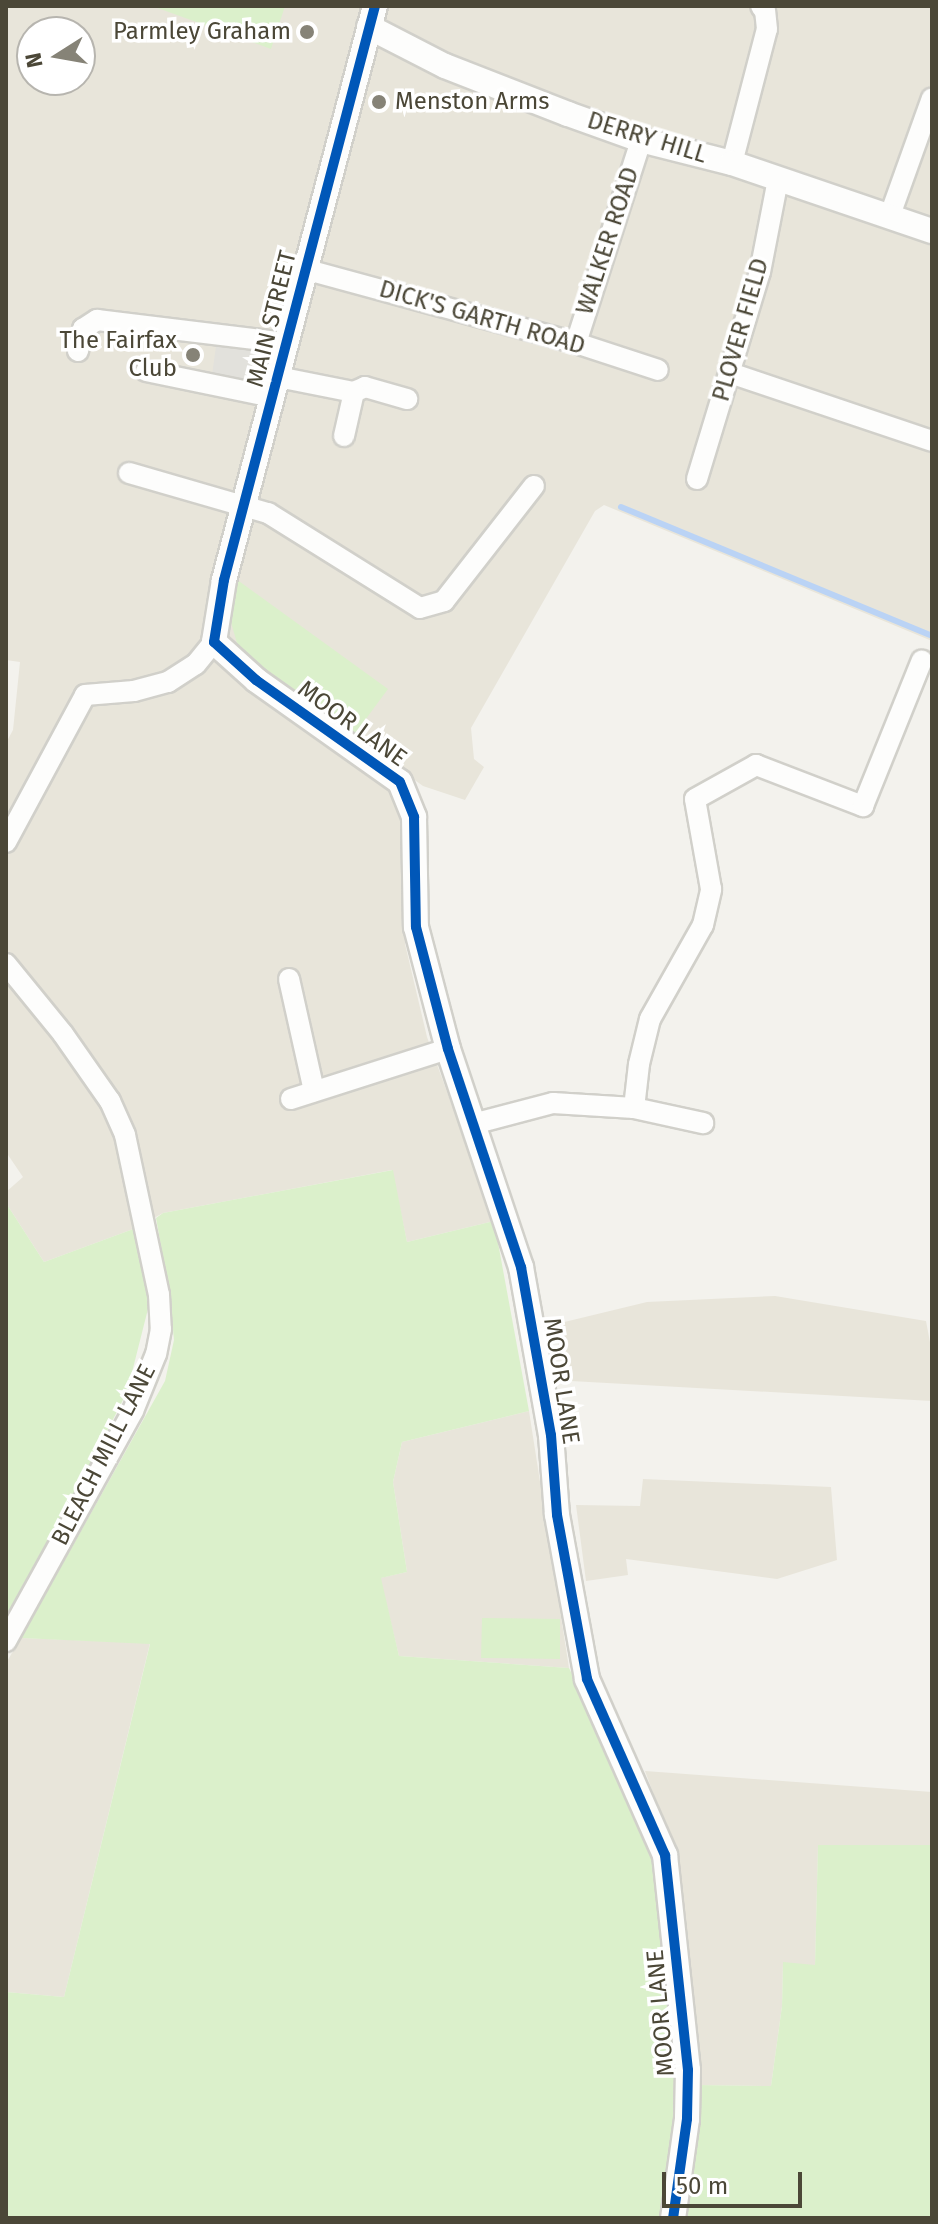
<!DOCTYPE html>
<style>
body{margin:0}
#map{position:relative;width:938px;height:2224px;overflow:hidden;background:#f3f2ed;font-family:"Fira Sans",sans-serif}
div>[style]{position:absolute}
.residential>*{inset:0;background:#e8e5da}
.green>*{inset:0;background:#dbf0cb}
.parking>*{inset:0;background:#e2e1dc}
.stream>*{height:6px;margin:-3px;padding:0 3px;transform-origin:3px;border-radius:3px;background:#bad3f5}
.roads{filter:drop-shadow(2px 0 #d1d0ca) drop-shadow(-2px 0 #d1d0ca) drop-shadow(0 2px #d1d0ca) drop-shadow(0 -2px #d1d0ca)}
.minor>*{height:20px;margin:-10px;padding:0 10px;transform-origin:10px;border-radius:10px;background:#fdfdfc}
.tertiary>*{height:24px;margin:-12px;padding:0 12px;transform-origin:12px;border-radius:12px;background:#fdfdfc}
.cycleway>*{height:10px;margin:-5px;padding:0 5px;transform-origin:5px;border-radius:5px;background:#0057b8}
.dots>*{width:22px;height:22px;translate:-50% -50%;box-sizing:border-box;border:4px solid #fff;border-radius:50%}
span{translate:-50% -50%;white-space:nowrap;text-align:center;line-height:1.15;-webkit-text-stroke:7px #fff;paint-order:stroke}
.poi-label{font-size:24px;color:#4b4737}
.right{translate:-100% -50%;text-align:right}
.left{translate:0 -50%;text-align:left}
.street-label{font-size:24px;color:#4b4737}
.frame{position:absolute;inset:0;border:8px solid #4b4737;pointer-events:none}
.north{position:absolute;left:16px;top:16px;width:80px;height:80px;box-sizing:border-box;background:#fff;border:2px solid #b7b5af;border-radius:50%;rotate:259deg;font-size:22px;font-weight:700;line-height:32px;text-align:center;color:#4b4737}
.north::after{content:'';display:block;margin:auto;width:28px;height:36px;background:#868377;clip-path:polygon(50% 0,100% 100%,50% 72%,0 100%)}
.scale{position:absolute;left:662px;top:2172px;width:140px;height:36px;box-sizing:border-box;border:4px solid #4b4737;border-top:0;padding-left:10px;font-size:24px;line-height:28px;white-space:nowrap;color:#4b4737;-webkit-text-stroke:6px #fff;paint-order:stroke}
</style>
<div id="map">
<div class="residential">
<i style="clip-path:polygon(evenodd,6px 6px,932px 6px,932px 641px,604px 505px,595px 511px,471px 728px,474px 759px,484px 767px,465px 800px,423px 786px,354px 736px,403px 814px,405px 944px,427px 1037px,494px 1221px,407px 1242px,392px 1170px,163px 1213px,136px 1228px,44px 1262px,6px 1203px,6px 1192px,23px 1177px,6px 1152px,6px 743px,13px 730px,20px 662px,6px 660px,6px 6px,32px 32px,80px 32px,80px 80px,32px 80px,32px 32px)"></i>
<i style="clip-path:polygon(775px 1296px,926px 1321px,932px 1353px,932px 1401px,571px 1381px,552px 1325px,647px 1302px)"></i>
<i style="clip-path:polygon(529px 1411px,569px 1668px,399px 1656px,380px 1578px,407px 1572px,393px 1482px,402px 1442px)"></i>
<i style="clip-path:polygon(643px 1479px,831px 1487px,837px 1560px,777px 1579px,626px 1559px,628px 1575px,586px 1581px,576px 1505px,640px 1506px)"></i>
<i style="clip-path:polygon(21px 1638px,150px 1643px,64px 1997px,6px 1992px,6px 1663px)"></i>
<i style="clip-path:polygon(645px 1771px,932px 1792px,932px 1845px,818px 1846px,815px 1966px,783px 1963px,782px 2006px,771px 2086px,697px 2085px,690px 1960px,676px 1854px)"></i>
</div>
<div class="green">
<i style="clip-path:polygon(152px 6px,285px 6px,271px 49px)"></i>
<i style="clip-path:polygon(236px 579px,388px 689px,354px 735px,250px 662px,239px 650px,230px 619px)"></i>
<i style="clip-path:polygon(393px 1170px,407px 1242px,494px 1221px,529px 1411px,402px 1442px,393px 1482px,407px 1572px,381px 1578px,399px 1656px,569px 1668px,665px 1866px,678px 2083px,661px 2218px,6px 2218px,6px 1992px,64px 1997px,150px 1644px,21px 1638px,165px 1381px,174px 1340px,170px 1298px,156px 1218px,163px 1213px)"></i>
<i style="clip-path:polygon(6px 1203px,44px 1262px,136px 1228px,150px 1301px,127px 1392px,6px 1628px)"></i>
<i style="clip-path:polygon(482px 1618px,560px 1619px,560px 1659px,481px 1658px)"></i>
<i style="clip-path:polygon(818px 1845px,932px 1845px,932px 2218px,685px 2218px,697px 2085px,771px 2086px,782px 2006px,783px 1962px,815px 1965px)"></i>
</div>
<div class="parking">
<i style="clip-path:polygon(217px 339px,240px 343px,260px 354px,255px 381px,212px 375px)"></i>
</div>
<div class="stream">
<i style="left:621px;top:507px;width:337px;rotate:22.5deg"></i>
</div>
<div class="roads">
<div class="minor">
<i style="left:732px;top:163px;width:138px;rotate:-75.4deg"></i>
<i style="left:767px;top:29px;width:18px;rotate:-96deg"></i>
<i style="left:765px;top:11px;width:6px;rotate:-129deg"></i>
<i style="left:889px;top:218px;width:127px;rotate:-70.3deg"></i>
<i style="left:304px;top:269px;width:282px;rotate:15.2deg"></i>
<i style="left:576px;top:343px;width:86px;rotate:18.2deg"></i>
<i style="left:576px;top:343px;width:213px;rotate:-72.2deg"></i>
<i style="left:78px;top:351px;width:23px;rotate:-77deg"></i>
<i style="left:83px;top:329px;width:17px;rotate:-33deg"></i>
<i style="left:97px;top:320px;width:190px;rotate:6.9deg"></i>
<i style="left:146px;top:371px;width:130px;rotate:11.6deg"></i>
<i style="left:730px;top:373px;width:213px;rotate:18.6deg"></i>
<i style="left:278px;top:377px;width:77px;rotate:11.2deg"></i>
<i style="left:354px;top:392px;width:12px;rotate:-24deg"></i>
<i style="left:365px;top:387px;width:44px;rotate:15.9deg"></i>
<i style="left:344px;top:436px;width:45px;rotate:-77.2deg"></i>
<i style="left:129px;top:473px;width:145px;rotate:16.1deg"></i>
<i style="left:268px;top:513px;width:179px;rotate:32deg"></i>
<i style="left:420px;top:608px;width:25px;rotate:-16deg"></i>
<i style="left:444px;top:601px;width:146px;rotate:-52deg"></i>
<i style="left:697px;top:479px;width:216px;rotate:-73.1deg"></i>
<i style="left:760px;top:272px;width:95px;rotate:-79deg"></i>
<i style="left:6px;top:842px;width:167px;rotate:-61.7deg"></i>
<i style="left:85px;top:695px;width:49px;rotate:-4.7deg"></i>
<i style="left:134px;top:691px;width:35px;rotate:-15deg"></i>
<i style="left:168px;top:682px;width:33px;rotate:-33deg"></i>
<i style="left:196px;top:664px;width:28px;rotate:-51deg"></i>
<i style="left:6px;top:964px;width:90px;rotate:50.8deg"></i>
<i style="left:63px;top:1034px;width:82px;rotate:55deg"></i>
<i style="left:110px;top:1101px;width:37px;rotate:66deg"></i>
<i style="left:125px;top:1135px;width:164px;rotate:78deg"></i>
<i style="left:159px;top:1295px;width:34px;rotate:87deg"></i>
<i style="left:161px;top:1329px;width:25px;rotate:101deg"></i>
<i style="left:156px;top:1354px;width:61px;rotate:112deg"></i>
<i style="left:133px;top:1411px;width:263px;rotate:118.9deg"></i>
<i style="left:289px;top:979px;width:115px;rotate:77.4deg"></i>
<i style="left:291px;top:1099px;width:165px;rotate:-17.7deg"></i>
<i style="left:634px;top:1108px;width:71px;rotate:12.3deg"></i>
<i style="left:473px;top:1124px;width:83px;rotate:-14.7deg"></i>
<i style="left:553px;top:1103px;width:81px;rotate:3.5deg"></i>
<i style="left:634px;top:1108px;width:44px;rotate:-83.5deg"></i>
<i style="left:639px;top:1064px;width:46px;rotate:-76.3deg"></i>
<i style="left:650px;top:1019px;width:108px;rotate:-60.6deg"></i>
<i style="left:703px;top:925px;width:37px;rotate:-77deg"></i>
<i style="left:711px;top:889px;width:91px;rotate:-100.1deg"></i>
<i style="left:695px;top:799px;width:70px;rotate:-29.1deg"></i>
<i style="left:756px;top:765px;width:115px;rotate:21deg"></i>
<i style="left:863px;top:806px;width:157px;rotate:-68deg"></i>
</div>
<div class="tertiary">
<i style="left:375px;top:6px;width:594px;rotate:104.74deg"></i>
<i style="left:224px;top:580px;width:63px;rotate:99.2deg"></i>
<i style="left:214px;top:642px;width:57px;rotate:42.1deg"></i>
<i style="left:256px;top:680px;width:176px;rotate:35.3deg"></i>
<i style="left:400px;top:782px;width:38px;rotate:68deg"></i>
<i style="left:414px;top:817px;width:110px;rotate:89deg"></i>
<i style="left:416px;top:927px;width:126px;rotate:75.3deg"></i>
<i style="left:448px;top:1049px;width:230px;rotate:71.5deg"></i>
<i style="left:521px;top:1267px;width:171px;rotate:79.9deg"></i>
<i style="left:551px;top:1435px;width:80px;rotate:85.7deg"></i>
<i style="left:557px;top:1515px;width:167px;rotate:79.6deg"></i>
<i style="left:587px;top:1679px;width:193px;rotate:66.1deg"></i>
<i style="left:665px;top:1855px;width:216px;rotate:83.9deg"></i>
<i style="left:688px;top:2070px;width:49px;rotate:91.2deg"></i>
<i style="left:687px;top:2119px;width:100px;rotate:98deg"></i>
<i style="left:369px;top:27px;width:85px;rotate:27.2deg"></i>
<i style="left:445px;top:66px;width:132px;rotate:21.3deg"></i>
<i style="left:568px;top:114px;width:77px;rotate:19.6deg"></i>
<i style="left:641px;top:140px;width:94px;rotate:14.2deg"></i>
<i style="left:732px;top:163px;width:211px;rotate:18.8deg"></i>
</div>
</div>
<div class="cycleway">
<i style="left:375px;top:6px;width:594px;rotate:104.74deg"></i>
<i style="left:224px;top:580px;width:63px;rotate:99.2deg"></i>
<i style="left:214px;top:642px;width:57px;rotate:42.1deg"></i>
<i style="left:256px;top:680px;width:176px;rotate:35.3deg"></i>
<i style="left:400px;top:782px;width:38px;rotate:68deg"></i>
<i style="left:414px;top:817px;width:110px;rotate:89deg"></i>
<i style="left:416px;top:927px;width:126px;rotate:75.3deg"></i>
<i style="left:448px;top:1049px;width:230px;rotate:71.5deg"></i>
<i style="left:521px;top:1267px;width:171px;rotate:79.9deg"></i>
<i style="left:551px;top:1435px;width:80px;rotate:85.7deg"></i>
<i style="left:557px;top:1515px;width:167px;rotate:79.6deg"></i>
<i style="left:587px;top:1679px;width:193px;rotate:66.1deg"></i>
<i style="left:665px;top:1855px;width:216px;rotate:83.9deg"></i>
<i style="left:688px;top:2070px;width:49px;rotate:91.2deg"></i>
<i style="left:687px;top:2119px;width:100px;rotate:98deg"></i>
</div>
<div class="dots">
<i style="left:307px;top:32px;background:#868377"></i>
<i style="left:379px;top:102px;background:#868377"></i>
<i style="left:193px;top:355px;background:#868377"></i>
</div>
<div class="poi-label">
<span class="right" style="left:291px;top:32px">Parmley Graham</span>
<span class="left" style="left:395px;top:102px">Menston Arms</span>
<span class="right" style="left:177px;top:355px">The Fairfax<br>Club</span>
</div>
<div class="street-label">
<span style="left:647px;top:138px;rotate:17deg">DERRY HILL</span>
<span style="left:608px;top:241px;rotate:-72deg">WALKER ROAD</span>
<span style="left:482px;top:318px;rotate:16deg">DICK'S GARTH ROAD</span>
<span style="left:272px;top:319px;rotate:-76deg">MAIN STREET</span>
<span style="left:741px;top:330px;rotate:-74deg">PLOVER FIELD</span>
<span style="left:352px;top:724px;rotate:36deg">MOOR LANE</span>
<span style="left:561px;top:1381px;rotate:81deg">MOOR LANE</span>
<span style="left:104px;top:1455px;rotate:-63deg">BLEACH MILL LANE</span>
<span style="left:661px;top:2013px;rotate:-95deg">MOOR LANE</span>
</div>
<div class="frame"></div>
<div class="north">N</div>
<div class="scale">50 m</div>
</div>
